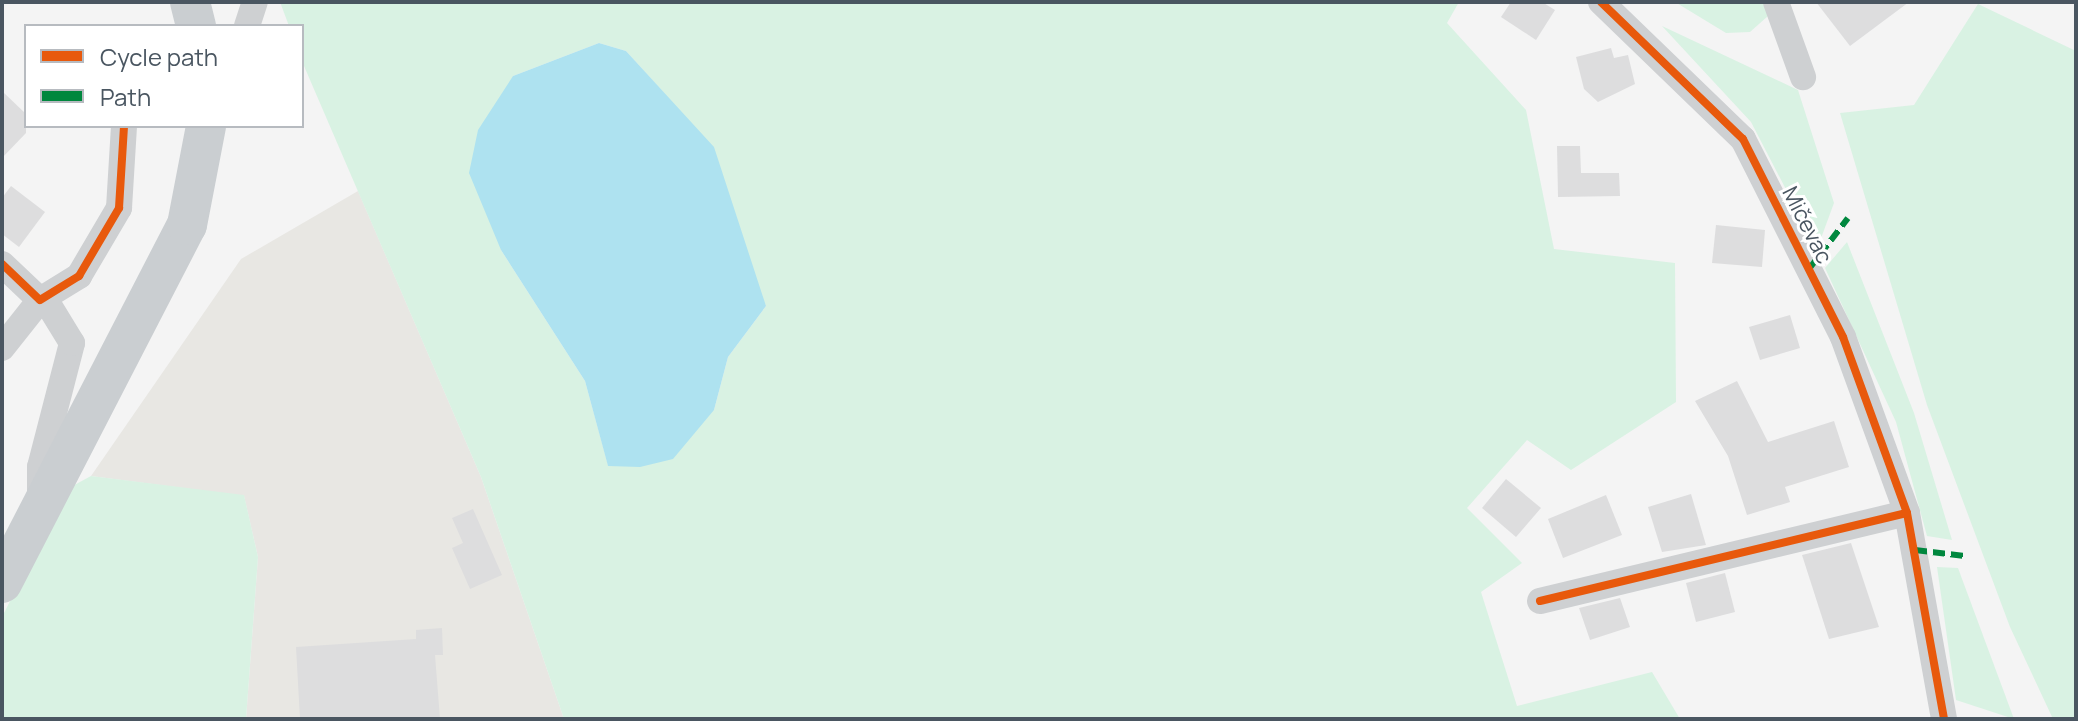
<!DOCTYPE html>
<meta charset="utf-8">
<style>
body{margin:0}
#map{position:relative;width:2078px;height:721px;overflow:hidden;background:#f4f4f4;font-family:Manrope,sans-serif}
div>[style]{position:absolute}
.commercial>*{inset:0;background:#e8e7e3}
.green>*{inset:0;background:#d9f2e3}
.water>*{inset:0;background:#aee2f0}
.building>*{inset:0;background:#ddddde}
.minor>*{height:26px;margin:-13px;padding:0 13px;transform-origin:13px;border-radius:13px;background:#ced0d2}
.primary>*{height:40px;margin:-20px;padding:0 20px;transform-origin:20px;border-radius:20px;background:#caced1}
.quiet>*{height:6px;margin-top:-3px;transform-origin:0;background:repeating-linear-gradient(90deg,#00873e 0 12px,transparent 0 18px)}
.cycleway>*{height:8px;margin:-4px;padding:0 4px;transform-origin:4px;border-radius:4px;background:#e8590c}
span{translate:-50% -50%;white-space:nowrap;text-align:center;line-height:1.15;-webkit-text-stroke:6px #fff;paint-order:stroke}
.street-label{font-size:22px;color:#4a5661}
.frame{position:absolute;inset:0;border:4px solid #4a5661;pointer-events:none}
.legend{position:absolute;left:24px;top:24px;width:280px;height:104px;box-sizing:border-box;background:#fff;border:2px solid #b7bbc0;margin:0;padding:10px 14px;list-style:none;font-size:24px;color:#4a5661}
.legend li{display:flex;align-items:center;gap:16px;height:40px}
.legend b{width:40px;border:2px solid #b7bbc0}
</style>
<div id="map">
<div class="commercial">
<i style="clip-path:polygon(358px 191px,481px 477px,564px 719px,246px 719px,258px 557px,244px 496px,91px 476px,241px 259px)"></i>
</div>
<div class="green">
<i style="clip-path:polygon(evenodd,280px 2px,1459px 2px,1447px 23px,1526px 110px,1554px 249px,1675px 263px,1676px 402px,1571px 470px,1527px 440px,1467px 508px,1522px 563px,1481px 592px,1517px 706px,1652px 672px,1680px 719px,564px 719px,481px 477px,304px 66px,302px 26px,289px 26px,280px 2px,599px 43px,626px 51px,664px 93px,766px 306px,728px 357px,714px 410px,608px 465px,585px 381px,501px 250px,513px 76px,599px 43px)"></i>
<i style="clip-path:polygon(1675px 2px,1763px 2px,1768px 16px,1750px 32px,1726px 33px)"></i>
<i style="clip-path:polygon(1978px 4px,2076px 51px,2076px 719px,2053px 719px,2010px 627px,1927px 405px,1840px 113px,1914px 105px)"></i>
<i style="clip-path:polygon(1662px 26px,1798px 90px,1834px 203px,1820px 241px,1806px 228px,1751px 122px)"></i>
<i style="clip-path:polygon(1847px 242px,1914px 413px,1952px 540px,1927px 536px,1896px 422px,1825px 268px)"></i>
<i style="clip-path:polygon(91px 476px,244px 495px,258px 557px,246px 719px,2px 719px,2px 617px,67px 489px)"></i>
<i style="clip-path:polygon(1937px 567px,1958px 568px,2014px 719px,1956px 700px)"></i>
</div>
<div class="water">
<i style="clip-path:polygon(599px 43px,626px 51px,714px 147px,766px 306px,728px 357px,714px 410px,673px 459px,640px 467px,608px 466px,585px 381px,501px 250px,469px 173px,478px 130px,513px 76px)"></i>
</div>
<div class="building">
<i style="clip-path:polygon(1511px 2px,1542px 2px,1555px 10px,1536px 40px,1501px 17px)"></i>
<i style="clip-path:polygon(1816px 2px,1909px 2px,1850px 46px)"></i>
<i style="clip-path:polygon(1611px 48px,1614px 58px,1628px 55px,1635px 84px,1598px 102px,1584px 89px,1576px 57px)"></i>
<i style="clip-path:polygon(2px 91px,26px 114px,26px 133px,2px 158px)"></i>
<i style="clip-path:polygon(1557px 146px,1580px 146px,1581px 173px,1619px 173px,1620px 196px,1558px 197px)"></i>
<i style="clip-path:polygon(11px 186px,45px 212px,19px 247px,2px 234px,2px 198px)"></i>
<i style="clip-path:polygon(1716px 225px,1765px 230px,1762px 267px,1712px 263px)"></i>
<i style="clip-path:polygon(1790px 315px,1800px 348px,1760px 360px,1749px 327px)"></i>
<i style="clip-path:polygon(1737px 381px,1768px 442px,1834px 421px,1849px 467px,1785px 487px,1790px 502px,1747px 515px,1728px 456px,1695px 401px)"></i>
<i style="clip-path:polygon(1506px 479px,1541px 508px,1516px 537px,1482px 508px)"></i>
<i style="clip-path:polygon(1691px 494px,1706px 545px,1662px 552px,1648px 507px)"></i>
<i style="clip-path:polygon(1606px 495px,1622px 535px,1563px 558px,1548px 519px)"></i>
<i style="clip-path:polygon(473px 509px,502px 575px,470px 589px,452px 548px,463px 543px,452px 518px)"></i>
<i style="clip-path:polygon(1851px 543px,1879px 627px,1829px 639px,1802px 555px)"></i>
<i style="clip-path:polygon(1725px 573px,1735px 612px,1696px 622px,1686px 583px)"></i>
<i style="clip-path:polygon(1620px 598px,1630px 627px,1590px 640px,1579px 608px)"></i>
<i style="clip-path:polygon(442px 628px,443px 655px,435px 655px,440px 719px,300px 719px,296px 647px,416px 639px,416px 630px)"></i>
</div>
<div class="minor">
<i style="left:1601px;top:2px;width:197px;rotate:44deg"></i>
<i style="left:1743px;top:139px;width:222px;rotate:63.2deg"></i>
<i style="left:1843px;top:337px;width:187px;rotate:70deg"></i>
<i style="left:1907px;top:513px;width:209px;rotate:79.8deg"></i>
<i style="left:1776px;top:2px;width:80px;rotate:70.2deg"></i>
<i style="left:247px;top:26px;width:25px;rotate:-72deg"></i>
<i style="left:2px;top:264px;width:52px;rotate:43.5deg"></i>
<i style="left:40px;top:300px;width:46px;rotate:-31.6deg"></i>
<i style="left:79px;top:276px;width:79px;rotate:-59.5deg"></i>
<i style="left:119px;top:208px;width:82px;rotate:-86.5deg"></i>
<i style="left:2px;top:348px;width:61px;rotate:-51.6deg"></i>
<i style="left:40px;top:500px;width:33px;rotate:-90deg"></i>
<i style="left:40px;top:467px;width:128px;rotate:-75.5deg"></i>
<i style="left:72px;top:343px;width:52px;rotate:-121.5deg"></i>
<i style="left:1540px;top:601px;width:377px;rotate:-13.5deg"></i>
</div>
<div class="primary">
<i style="left:190px;top:2px;width:25px;rotate:76deg"></i>
<i style="left:2px;top:583px;width:403px;rotate:-62.7deg"></i>
<i style="left:187px;top:225px;width:101px;rotate:-79.1deg"></i>
</div>
<div class="quiet">
<i style="left:1809px;top:269px;width:64px;rotate:-52.6deg"></i>
<i style="left:1915px;top:550px;width:50px;rotate:6.8deg"></i>
</div>
<div class="cycleway">
<i style="left:1601px;top:2px;width:197px;rotate:44deg"></i>
<i style="left:1743px;top:139px;width:222px;rotate:63.2deg"></i>
<i style="left:1843px;top:337px;width:187px;rotate:70deg"></i>
<i style="left:1907px;top:513px;width:209px;rotate:79.8deg"></i>
<i style="left:2px;top:264px;width:52px;rotate:43.5deg"></i>
<i style="left:40px;top:300px;width:46px;rotate:-31.6deg"></i>
<i style="left:79px;top:276px;width:79px;rotate:-59.5deg"></i>
<i style="left:119px;top:208px;width:82px;rotate:-86.5deg"></i>
<i style="left:1540px;top:601px;width:377px;rotate:-13.5deg"></i>
</div>
<div class="street-label">
<span style="left:1807px;top:225px;rotate:63deg">Mičevac</span>
</div>
<div class="frame"></div>
<ul class="legend">
<li><b style="height:10px;background:#e8590c"></b>Cycle path</li>
<li><b style="height:10px;background:#00873e"></b>Path</li>
</ul>
</div>
